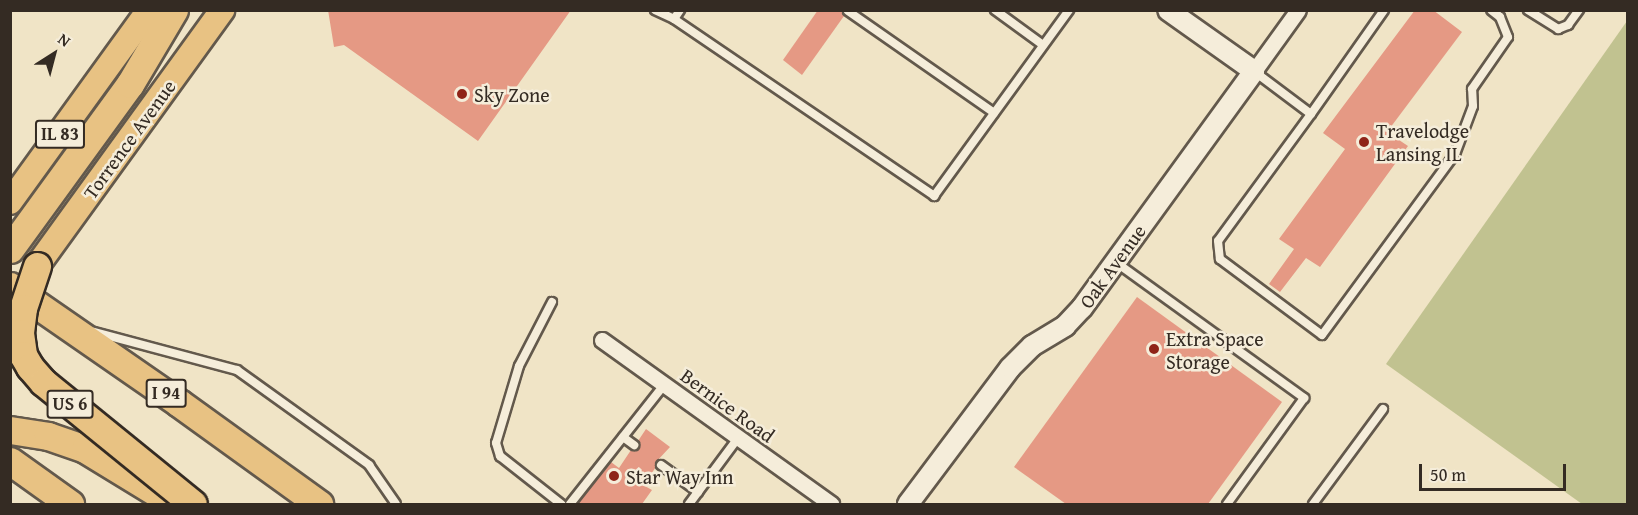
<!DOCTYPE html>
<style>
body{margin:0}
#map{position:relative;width:1638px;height:515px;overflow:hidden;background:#f0e4c6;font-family:"Gentium Book Plus",serif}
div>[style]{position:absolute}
.green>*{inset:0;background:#c1c290}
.building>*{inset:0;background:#e59984}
.roads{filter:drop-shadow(2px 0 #63594c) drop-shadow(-2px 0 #63594c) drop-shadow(0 2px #63594c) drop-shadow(0 -2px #63594c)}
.service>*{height:8px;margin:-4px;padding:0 4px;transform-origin:4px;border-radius:4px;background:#f5edda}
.minor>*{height:15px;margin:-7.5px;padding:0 7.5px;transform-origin:7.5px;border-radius:7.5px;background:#f5edda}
.tertiary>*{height:20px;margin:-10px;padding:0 10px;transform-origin:10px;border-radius:10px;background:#f5edda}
.primary>*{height:24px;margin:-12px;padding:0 12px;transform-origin:12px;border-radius:12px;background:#e8c283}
.motorway>*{height:27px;margin:-13.5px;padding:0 13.5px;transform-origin:13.5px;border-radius:13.5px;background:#e8c283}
.bridges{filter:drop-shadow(2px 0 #342b23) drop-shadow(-2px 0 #342b23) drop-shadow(0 2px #342b23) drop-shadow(0 -2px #342b23)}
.motorway-bridge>*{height:27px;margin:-13.5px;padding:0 13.5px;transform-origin:13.5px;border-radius:13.5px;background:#e8c283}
.dots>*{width:16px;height:16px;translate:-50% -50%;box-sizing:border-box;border:3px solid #f5edda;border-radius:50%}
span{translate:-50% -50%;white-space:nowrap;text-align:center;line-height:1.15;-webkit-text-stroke:5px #f5edda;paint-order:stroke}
.shield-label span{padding:2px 4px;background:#f5edda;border:2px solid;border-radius:4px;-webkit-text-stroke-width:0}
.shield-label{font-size:18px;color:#342b23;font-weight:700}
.poi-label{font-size:20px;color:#342b23}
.left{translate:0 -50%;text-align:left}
.street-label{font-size:20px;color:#342b23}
.frame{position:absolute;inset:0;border:12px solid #342b23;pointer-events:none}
.north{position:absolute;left:24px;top:24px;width:60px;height:60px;-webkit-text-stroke:4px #f5edda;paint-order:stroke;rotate:36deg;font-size:16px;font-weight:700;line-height:24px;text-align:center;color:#342b23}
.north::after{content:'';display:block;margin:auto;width:21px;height:27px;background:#342b23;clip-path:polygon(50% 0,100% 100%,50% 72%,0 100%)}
.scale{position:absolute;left:1419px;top:464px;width:147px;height:27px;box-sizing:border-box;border:3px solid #342b23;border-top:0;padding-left:8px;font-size:18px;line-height:21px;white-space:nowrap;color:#342b23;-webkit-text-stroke:4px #f5edda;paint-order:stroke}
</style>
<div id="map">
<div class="green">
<i style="clip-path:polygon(1627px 21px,1627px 504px,1582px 504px,1386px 364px)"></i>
</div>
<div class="building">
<i style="clip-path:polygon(328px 10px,571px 10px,478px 141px,344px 45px,334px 47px)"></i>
<i style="clip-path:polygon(818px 10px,842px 10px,844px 16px,802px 75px,783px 60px)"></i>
<i style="clip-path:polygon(1415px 10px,1433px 10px,1462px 32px,1387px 132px,1408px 146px,1320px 267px,1306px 258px,1280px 292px,1269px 284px,1294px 249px,1279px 239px,1345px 149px,1323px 133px)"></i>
<i style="clip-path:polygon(1137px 297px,1282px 402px,1208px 504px,1066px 504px,1014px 467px)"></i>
<i style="clip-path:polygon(646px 429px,670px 447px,656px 462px,656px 467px,643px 485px,652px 490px,642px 504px,577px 504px,611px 462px,619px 468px,631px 450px,638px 449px,638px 441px)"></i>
</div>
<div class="roads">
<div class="service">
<i style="left:655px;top:10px;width:21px;rotate:25deg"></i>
<i style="left:674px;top:19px;width:315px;rotate:34.2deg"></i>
<i style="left:934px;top:196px;width:230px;rotate:-54deg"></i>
<i style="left:995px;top:10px;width:59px;rotate:36.1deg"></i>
<i style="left:1528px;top:10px;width:36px;rotate:32deg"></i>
<i style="left:1558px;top:29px;width:11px;rotate:-22deg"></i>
<i style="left:1568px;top:25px;width:19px;rotate:-54deg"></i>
<i style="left:848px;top:11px;width:178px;rotate:34.9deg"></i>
<i style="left:674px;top:19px;width:11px;rotate:-56deg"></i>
<i style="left:1255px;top:72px;width:70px;rotate:36.9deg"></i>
<i style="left:1311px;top:114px;width:127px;rotate:-54.9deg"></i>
<i style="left:1311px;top:114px;width:157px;rotate:126.2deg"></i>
<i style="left:1218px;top:241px;width:18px;rotate:84deg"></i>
<i style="left:1220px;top:259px;width:127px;rotate:36.7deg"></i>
<i style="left:1322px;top:335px;width:225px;rotate:-53.7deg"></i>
<i style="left:1455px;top:154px;width:51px;rotate:-69.4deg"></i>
<i style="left:1473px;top:106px;width:17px;rotate:-93deg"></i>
<i style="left:1472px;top:89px;width:63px;rotate:-55.3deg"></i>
<i style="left:1508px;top:37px;width:22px;rotate:-112deg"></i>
<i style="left:1500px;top:17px;width:11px;rotate:-142deg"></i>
<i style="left:1117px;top:263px;width:231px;rotate:35.8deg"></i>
<i style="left:1304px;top:398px;width:131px;rotate:126deg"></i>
<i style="left:552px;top:302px;width:72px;rotate:117.3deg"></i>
<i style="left:519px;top:366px;width:80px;rotate:106.6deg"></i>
<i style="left:496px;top:443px;width:14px;rotate:73deg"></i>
<i style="left:500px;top:456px;width:78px;rotate:38.2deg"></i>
<i style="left:94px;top:332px;width:148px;rotate:14.9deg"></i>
<i style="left:237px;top:370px;width:163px;rotate:35.7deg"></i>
<i style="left:369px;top:465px;width:47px;rotate:55.3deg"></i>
<i style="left:623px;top:437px;width:14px;rotate:36deg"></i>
<i style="left:661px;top:465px;width:46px;rotate:36.1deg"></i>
<i style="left:570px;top:504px;width:152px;rotate:-51.7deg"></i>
<i style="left:689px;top:504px;width:82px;rotate:-53.4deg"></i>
<i style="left:1313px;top:504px;width:118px;rotate:-53.6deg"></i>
</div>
<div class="minor">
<i style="left:1254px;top:71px;width:75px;rotate:-54.2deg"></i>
<i style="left:602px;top:340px;width:282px;rotate:35.6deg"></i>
</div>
<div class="tertiary">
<i style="left:908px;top:504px;width:170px;rotate:-53.1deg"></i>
<i style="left:1010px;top:368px;width:31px;rotate:-45deg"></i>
<i style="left:1032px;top:346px;width:39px;rotate:-31deg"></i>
<i style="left:1065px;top:326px;width:25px;rotate:-47deg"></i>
<i style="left:1082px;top:308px;width:293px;rotate:-54deg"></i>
<i style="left:1254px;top:71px;width:105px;rotate:-144.7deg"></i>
</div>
<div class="primary">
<i style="left:10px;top:202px;width:237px;rotate:-54.1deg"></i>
<i style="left:37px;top:266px;width:316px;rotate:-54.1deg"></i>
</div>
<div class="motorway">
<i style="left:10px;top:249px;width:204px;rotate:-54deg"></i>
<i style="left:130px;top:84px;width:86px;rotate:-59.3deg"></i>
<i style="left:10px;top:286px;width:206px;rotate:34.7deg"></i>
<i style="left:179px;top:403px;width:173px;rotate:35.8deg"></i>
<i style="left:10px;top:430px;width:38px;rotate:9deg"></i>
<i style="left:48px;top:436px;width:39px;rotate:19deg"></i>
<i style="left:85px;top:449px;width:105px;rotate:31.4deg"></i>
<i style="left:10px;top:461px;width:74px;rotate:35.6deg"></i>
</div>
</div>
<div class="bridges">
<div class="motorway-bridge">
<i style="left:37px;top:266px;width:44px;rotate:108.4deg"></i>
<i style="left:23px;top:308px;width:25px;rotate:97deg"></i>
<i style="left:20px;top:333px;width:22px;rotate:82deg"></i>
<i style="left:23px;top:355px;width:14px;rotate:60deg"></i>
<i style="left:30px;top:367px;width:20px;rotate:49deg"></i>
<i style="left:43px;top:382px;width:193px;rotate:39.1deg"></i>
</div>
</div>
<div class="dots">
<i style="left:462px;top:94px;background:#8f2418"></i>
<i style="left:1364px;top:142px;background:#8f2418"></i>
<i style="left:1154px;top:349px;background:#8f2418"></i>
<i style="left:614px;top:476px;background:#8f2418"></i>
</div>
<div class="shield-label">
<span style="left:60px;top:134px">IL 83</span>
<span style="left:166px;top:393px">I 94</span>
<span style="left:70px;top:404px">US 6</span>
</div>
<div class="poi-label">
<span class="left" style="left:474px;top:94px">Sky Zone</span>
<span class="left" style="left:1376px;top:142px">Travelodge<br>Lansing IL</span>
<span class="left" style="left:1166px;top:350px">Extra Space<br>Storage</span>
<span class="left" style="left:626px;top:476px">Star Way Inn</span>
</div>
<div class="street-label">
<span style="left:129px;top:139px;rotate:-54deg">Torrence Avenue</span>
<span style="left:1112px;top:266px;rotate:-54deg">Oak Avenue</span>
<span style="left:728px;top:405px;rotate:36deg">Bernice Road</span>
</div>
<div class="frame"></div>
<div class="north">N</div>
<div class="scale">50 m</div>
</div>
